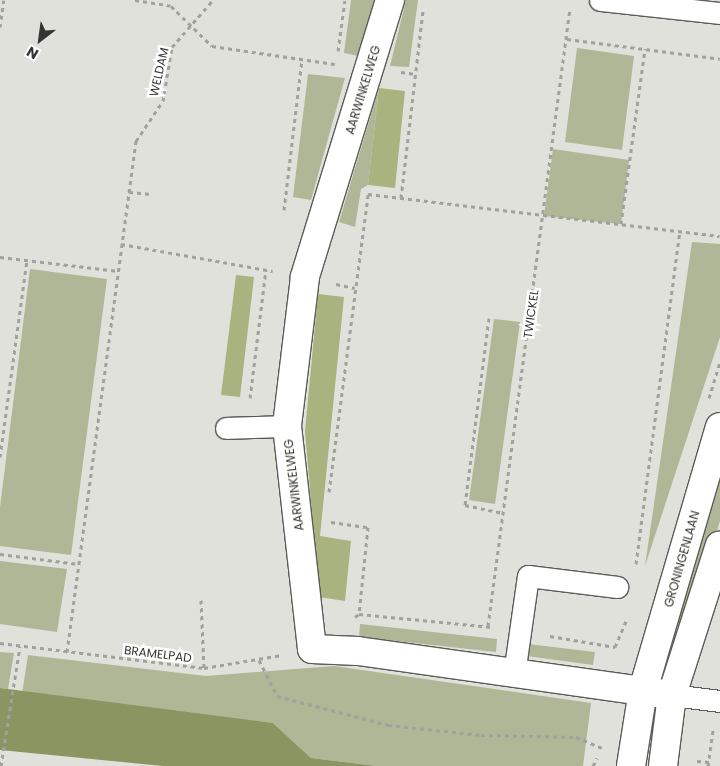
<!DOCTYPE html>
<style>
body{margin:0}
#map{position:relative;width:720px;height:766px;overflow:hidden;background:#e0e1db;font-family:Poppins,sans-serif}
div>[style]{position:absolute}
.green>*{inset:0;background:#b0b796}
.forest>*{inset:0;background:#a9b37f}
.water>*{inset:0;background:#8b9562}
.path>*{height:3px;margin-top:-1.5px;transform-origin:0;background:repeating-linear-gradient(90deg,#a1a19d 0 4px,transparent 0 8px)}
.roads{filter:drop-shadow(1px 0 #5b5c57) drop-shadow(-1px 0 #5b5c57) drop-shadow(0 1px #5b5c57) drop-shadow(0 -1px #5b5c57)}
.lane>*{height:21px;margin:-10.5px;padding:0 10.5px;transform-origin:10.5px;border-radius:10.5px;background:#fff}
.street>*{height:28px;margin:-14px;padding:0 14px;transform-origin:14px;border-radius:14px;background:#fff}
.secondary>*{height:28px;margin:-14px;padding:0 14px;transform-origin:14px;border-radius:14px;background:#fff}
span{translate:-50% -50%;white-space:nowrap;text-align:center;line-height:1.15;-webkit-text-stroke:5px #fffffe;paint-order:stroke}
.street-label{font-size:12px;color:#343432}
.north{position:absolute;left:15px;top:15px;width:50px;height:50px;-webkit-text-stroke:4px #fffffe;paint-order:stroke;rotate:210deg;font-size:14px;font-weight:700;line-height:20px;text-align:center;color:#343432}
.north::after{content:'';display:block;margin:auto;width:18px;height:22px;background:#343432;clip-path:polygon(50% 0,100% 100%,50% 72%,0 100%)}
</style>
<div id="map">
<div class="green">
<i style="clip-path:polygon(351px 0,375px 0,358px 56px,344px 53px)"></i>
<i style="clip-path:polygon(406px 0,418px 0,409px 67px,390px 66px)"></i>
<i style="clip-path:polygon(577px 48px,634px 56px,622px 150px,565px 142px)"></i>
<i style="clip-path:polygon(308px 74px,345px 78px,311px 200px,293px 197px)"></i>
<i style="clip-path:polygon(379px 88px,368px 185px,361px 189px,355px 227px,339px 222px)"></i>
<i style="clip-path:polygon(553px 149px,629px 160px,621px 224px,544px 216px)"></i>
<i style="clip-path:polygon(692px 242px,720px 244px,720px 337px,645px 566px)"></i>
<i style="clip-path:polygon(30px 269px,107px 279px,71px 555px,0 546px,0 507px)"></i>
<i style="clip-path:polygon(494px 319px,520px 322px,495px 504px,469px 500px)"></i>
<i style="clip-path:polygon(720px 461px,720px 521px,689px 624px,672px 620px)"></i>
<i style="clip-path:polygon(0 561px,67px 569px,57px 632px,0 624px)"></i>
<i style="clip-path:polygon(360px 624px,497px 639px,496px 652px,359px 637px)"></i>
<i style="clip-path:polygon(528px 644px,595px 652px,593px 665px,527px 656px)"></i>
<i style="clip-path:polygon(0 652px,14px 653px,8px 689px,0 688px)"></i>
<i style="clip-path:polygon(28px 655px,206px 676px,334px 666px,591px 703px,583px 766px,377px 766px,311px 758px,273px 723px,22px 694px)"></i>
</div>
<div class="forest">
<i style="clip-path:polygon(379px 88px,405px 91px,395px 188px,368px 185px)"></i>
<i style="clip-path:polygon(236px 275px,254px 277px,240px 397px,221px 395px)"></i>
<i style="clip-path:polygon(318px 294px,344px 297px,320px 536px,351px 541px,345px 601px,319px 597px,305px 431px)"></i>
</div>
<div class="water">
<i style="clip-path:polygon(0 688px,273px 723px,311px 758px,377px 766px,163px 766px,0 750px)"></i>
</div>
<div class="path">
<i style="left:135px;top:0;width:36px;rotate:9deg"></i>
<i style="left:171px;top:6px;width:57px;rotate:44.3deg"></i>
<i style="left:212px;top:46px;width:124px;rotate:8.3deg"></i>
<i style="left:0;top:27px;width:27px;rotate:-82deg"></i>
<i style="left:567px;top:39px;width:154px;rotate:7.4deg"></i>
<i style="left:338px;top:51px;width:51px;rotate:-82.2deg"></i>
<i style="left:401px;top:72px;width:15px;rotate:8deg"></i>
<i style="left:129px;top:192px;width:23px;rotate:5deg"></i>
<i style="left:401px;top:198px;width:188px;rotate:-83.3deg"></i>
<i style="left:284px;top:210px;width:152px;rotate:-83.2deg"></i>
<i style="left:621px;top:224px;width:177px;rotate:-82.2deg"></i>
<i style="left:121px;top:244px;width:154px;rotate:10.1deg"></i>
<i style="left:0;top:257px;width:119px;rotate:6.8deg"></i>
<i style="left:336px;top:284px;width:19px;rotate:12deg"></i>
<i style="left:489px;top:318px;width:189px;rotate:97.3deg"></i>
<i style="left:465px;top:505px;width:40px;rotate:12deg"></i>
<i style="left:250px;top:398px;width:129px;rotate:-82.9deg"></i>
<i style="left:709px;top:398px;width:38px;rotate:-73deg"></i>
<i style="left:0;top:457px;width:199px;rotate:-82.2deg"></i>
<i style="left:329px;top:492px;width:301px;rotate:-82.5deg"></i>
<i style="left:368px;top:194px;width:354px;rotate:6.8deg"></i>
<i style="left:331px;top:522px;width:37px;rotate:8deg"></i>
<i style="left:368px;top:527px;width:87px;rotate:95.9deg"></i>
<i style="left:0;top:554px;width:79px;rotate:7.3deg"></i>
<i style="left:636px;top:564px;width:336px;rotate:-82.5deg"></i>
<i style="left:201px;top:600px;width:68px;rotate:87.5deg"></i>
<i style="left:355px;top:617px;width:5px;rotate:-37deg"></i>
<i style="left:359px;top:614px;width:134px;rotate:5.6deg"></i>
<i style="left:488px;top:626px;width:623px;rotate:-82.44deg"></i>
<i style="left:550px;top:636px;width:66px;rotate:9.6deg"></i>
<i style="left:615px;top:647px;width:30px;rotate:-67deg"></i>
<i style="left:0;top:643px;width:206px;rotate:7deg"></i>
<i style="left:204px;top:668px;width:79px;rotate:-9.5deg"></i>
<i style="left:67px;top:652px;width:516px;rotate:-82.31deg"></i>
<i style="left:136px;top:141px;width:48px;rotate:-56deg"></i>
<i style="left:163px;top:101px;width:55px;rotate:-80.5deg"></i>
<i style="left:172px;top:47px;width:62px;rotate:-48.9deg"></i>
<i style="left:259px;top:660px;width:40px;rotate:63.4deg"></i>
<i style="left:277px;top:696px;width:115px;rotate:14.6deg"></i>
<i style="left:388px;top:725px;width:94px;rotate:6.1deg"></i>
<i style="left:481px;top:735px;width:95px;rotate:1.2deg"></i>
<i style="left:576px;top:737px;width:28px;rotate:23deg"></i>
<i style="left:697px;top:761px;width:12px;rotate:5deg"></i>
<i style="left:1px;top:766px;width:121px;rotate:-81deg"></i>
<i style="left:593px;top:766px;width:9px;rotate:-63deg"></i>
<i style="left:708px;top:766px;width:37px;rotate:-82deg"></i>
</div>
<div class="roads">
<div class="lane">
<i style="left:600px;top:0;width:121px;rotate:6.2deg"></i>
<i style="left:226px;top:428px;width:61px;rotate:-1.9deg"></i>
<i style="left:514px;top:674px;width:99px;rotate:-81.9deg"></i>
<i style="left:528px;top:576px;width:90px;rotate:7deg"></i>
<i style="left:672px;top:695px;width:48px;rotate:7.1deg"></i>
</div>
<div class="street">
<i style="left:390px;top:0;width:290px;rotate:107.1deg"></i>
<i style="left:305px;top:277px;width:150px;rotate:96.9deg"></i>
<i style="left:287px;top:426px;width:224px;rotate:83.6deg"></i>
<i style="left:312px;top:649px;width:46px;rotate:2.5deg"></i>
<i style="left:358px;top:651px;width:317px;rotate:8deg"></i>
</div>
<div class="secondary">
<i style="left:631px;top:766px;width:77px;rotate:-81deg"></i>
<i style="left:643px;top:690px;width:274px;rotate:-73.7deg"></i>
<i style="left:663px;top:766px;width:72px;rotate:-82.8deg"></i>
<i style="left:672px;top:695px;width:157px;rotate:-72.3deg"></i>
</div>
</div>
<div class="street-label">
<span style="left:159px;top:72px;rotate:-77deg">WELDAM</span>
<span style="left:363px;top:90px;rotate:-73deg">AARWINKELWEG</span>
<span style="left:531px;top:314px;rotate:-82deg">TWICKEL</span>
<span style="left:294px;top:485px;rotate:-97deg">AARWINKELWEG</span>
<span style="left:682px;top:559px;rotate:-74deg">GRONINGENLAAN</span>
<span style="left:158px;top:654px;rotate:7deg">BRAMELPAD</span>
</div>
<div class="north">N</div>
</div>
